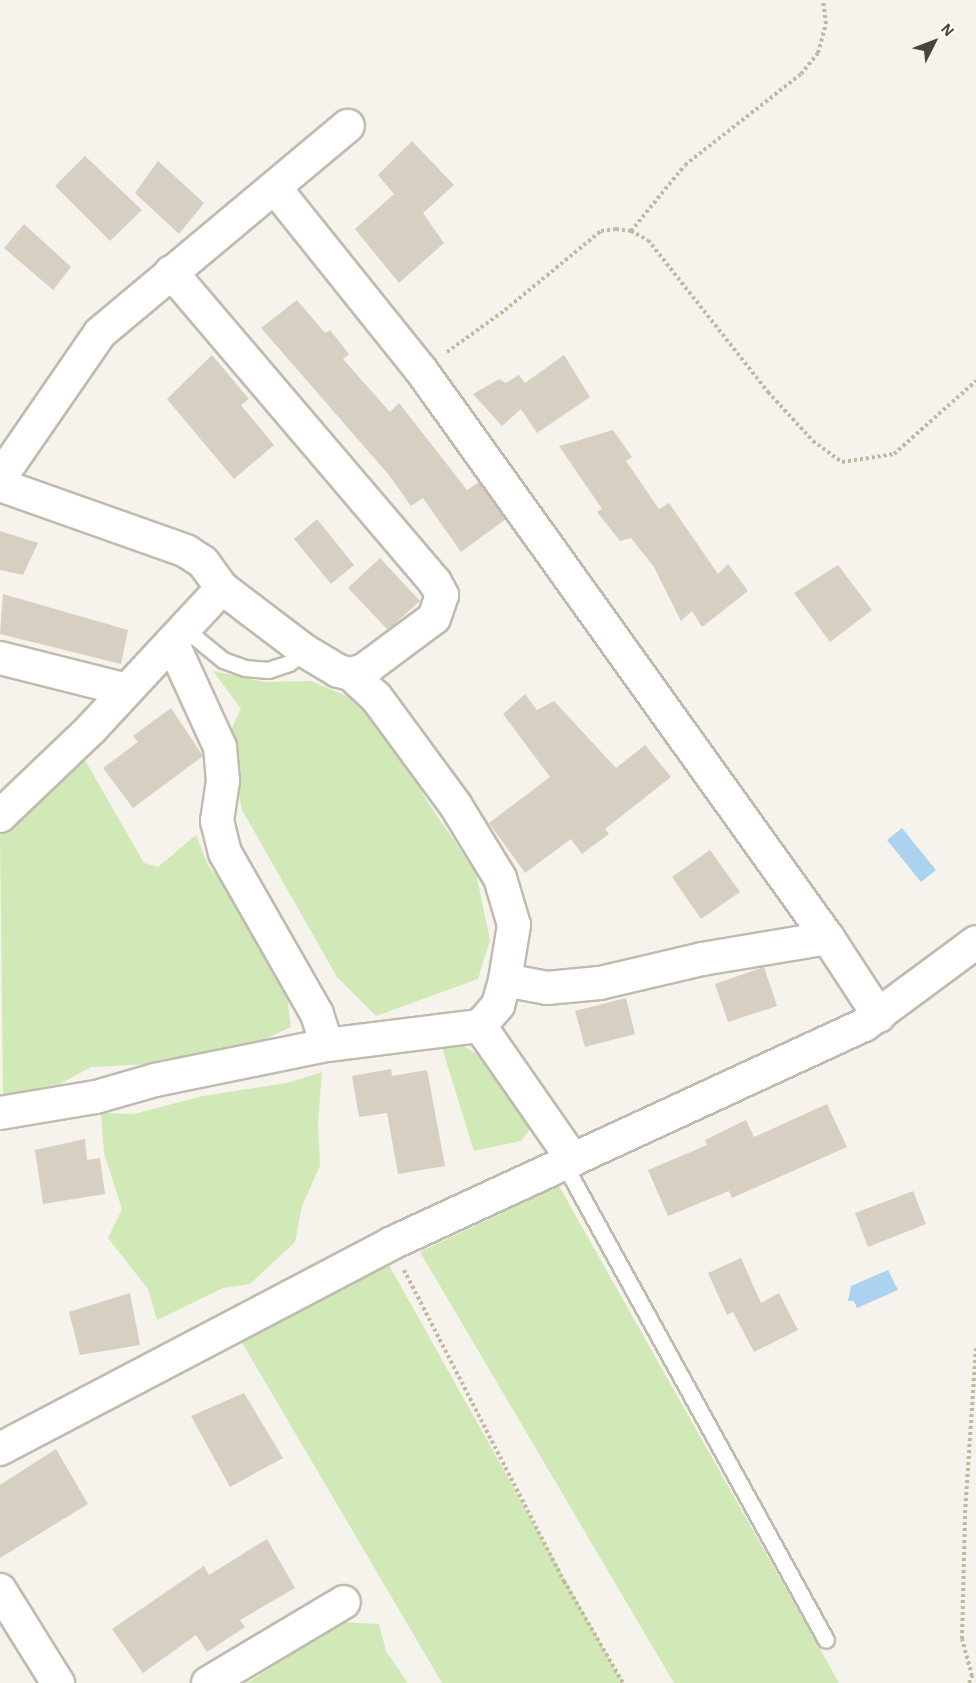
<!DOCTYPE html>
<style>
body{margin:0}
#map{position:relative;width:976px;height:1683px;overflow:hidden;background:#f6f3ec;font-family:"Alegreya Sans",sans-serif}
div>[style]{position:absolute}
.green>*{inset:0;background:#d1e8b7}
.water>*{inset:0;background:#abd2ef}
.building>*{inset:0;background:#d7cfc2}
.path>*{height:4px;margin-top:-2px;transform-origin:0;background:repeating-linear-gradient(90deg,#c3b7a0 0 3px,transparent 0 6px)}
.roads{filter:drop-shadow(2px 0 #c1bbaf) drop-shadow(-2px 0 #c1bbaf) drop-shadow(0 2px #c1bbaf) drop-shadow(0 -2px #c1bbaf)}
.service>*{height:15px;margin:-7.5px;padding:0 7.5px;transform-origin:7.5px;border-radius:7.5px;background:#fff}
.minor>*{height:32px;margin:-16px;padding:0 16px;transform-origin:16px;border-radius:16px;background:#fff}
span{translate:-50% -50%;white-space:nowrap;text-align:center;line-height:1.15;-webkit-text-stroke:6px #fff;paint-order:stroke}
.north{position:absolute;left:904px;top:12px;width:60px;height:60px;-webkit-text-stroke:4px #fff;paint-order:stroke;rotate:48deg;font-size:16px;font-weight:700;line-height:24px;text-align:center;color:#4a443a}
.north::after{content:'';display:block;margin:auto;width:21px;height:27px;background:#4a443a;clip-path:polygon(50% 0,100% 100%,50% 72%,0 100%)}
</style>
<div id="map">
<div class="green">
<i style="clip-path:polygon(213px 671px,265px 682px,311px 681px,347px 696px,390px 736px,427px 801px,476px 873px,490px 940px,478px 979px,376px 1016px,337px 977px,242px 810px,227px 738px,241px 709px)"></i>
<i style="clip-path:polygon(82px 755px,144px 863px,158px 867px,196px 835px,208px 865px,234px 898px,286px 989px,291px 1027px,248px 1047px,195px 1062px,91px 1067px,60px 1084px,3px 1095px,0 834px)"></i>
<i style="clip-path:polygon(446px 1034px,499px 1069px,533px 1125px,521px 1141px,474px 1151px,442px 1048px)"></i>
<i style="clip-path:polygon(322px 1072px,318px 1123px,320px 1166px,302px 1206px,295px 1242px,250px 1284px,223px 1288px,157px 1320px,148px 1289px,108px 1238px,122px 1209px,104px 1153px,101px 1113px,134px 1114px,203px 1096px,287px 1083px)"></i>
<i style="clip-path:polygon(559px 1186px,839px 1683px,674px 1683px,420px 1252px)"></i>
<i style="clip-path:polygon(389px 1265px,623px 1683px,442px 1683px,241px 1341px)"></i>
<i style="clip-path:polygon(341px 1622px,379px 1624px,386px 1651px,408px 1683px,247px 1683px)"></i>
</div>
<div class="water">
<i style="clip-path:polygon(902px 828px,936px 870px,921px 882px,887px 840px)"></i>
<i style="clip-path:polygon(888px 1270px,898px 1290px,857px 1308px,854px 1301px,848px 1301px,851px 1286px)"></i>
</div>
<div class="building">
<i style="clip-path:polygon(412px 141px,454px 185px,423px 213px,444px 243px,399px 283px,355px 229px,394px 194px,378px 175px)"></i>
<i style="clip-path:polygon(85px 156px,142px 210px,110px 241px,55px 186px)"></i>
<i style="clip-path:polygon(158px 161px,204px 203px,179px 234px,135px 193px)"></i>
<i style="clip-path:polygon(24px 224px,71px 267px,53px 290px,4px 248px)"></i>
<i style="clip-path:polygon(297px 300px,325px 333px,330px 330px,349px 354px,343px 359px,390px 412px,399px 403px,467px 490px,479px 482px,506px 519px,461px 552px,423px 498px,411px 506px,389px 475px,261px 328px)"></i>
<i style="clip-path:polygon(212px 355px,249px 399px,241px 405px,274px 445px,234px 479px,167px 399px)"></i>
<i style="clip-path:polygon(564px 355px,590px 397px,537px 433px,521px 409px,502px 426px,473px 394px,499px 379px,506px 383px,519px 375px,525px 383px)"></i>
<i style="clip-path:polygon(613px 430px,632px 457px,626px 461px,659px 509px,669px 503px,718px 574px,728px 564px,748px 591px,702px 627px,692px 611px,681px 621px,654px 567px,631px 538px,620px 541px,597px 512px,602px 509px,559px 446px)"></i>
<i style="clip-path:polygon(317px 519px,354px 565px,331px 584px,294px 539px)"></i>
<i style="clip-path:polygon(0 531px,38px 543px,23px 575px,0 570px)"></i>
<i style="clip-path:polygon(380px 558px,420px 601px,388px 630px,348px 588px)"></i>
<i style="clip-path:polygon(838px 565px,872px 610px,830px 642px,794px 593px)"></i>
<i style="clip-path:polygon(3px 594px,128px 630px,121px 664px,0 634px)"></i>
<i style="clip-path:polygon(525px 694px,537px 710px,554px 701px,616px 768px,645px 745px,671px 777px,605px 829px,609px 834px,582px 854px,571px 839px,525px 873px,489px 823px,550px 777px,503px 714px)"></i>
<i style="clip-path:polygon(171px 708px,203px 756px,133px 808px,103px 768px,138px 742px,133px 736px)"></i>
<i style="clip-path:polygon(710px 850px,740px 892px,701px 919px,672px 877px)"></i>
<i style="clip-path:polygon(764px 967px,777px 1006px,728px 1022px,715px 984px)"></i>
<i style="clip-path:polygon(626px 998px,635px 1034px,585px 1047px,575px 1011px)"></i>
<i style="clip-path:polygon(391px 1069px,392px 1076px,427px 1070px,445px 1166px,398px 1174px,387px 1113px,359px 1117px,352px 1076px)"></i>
<i style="clip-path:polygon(827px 1104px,847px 1147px,732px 1198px,729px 1191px,668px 1216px,648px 1170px,707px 1145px,705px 1140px,746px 1120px,754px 1137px)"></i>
<i style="clip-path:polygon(85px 1139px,87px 1160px,100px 1158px,105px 1194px,43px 1204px,35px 1150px)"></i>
<i style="clip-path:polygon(913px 1191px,926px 1224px,868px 1247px,855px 1213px)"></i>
<i style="clip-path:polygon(741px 1258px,761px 1303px,779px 1293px,798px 1330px,754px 1352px,733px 1312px,727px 1315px,708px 1273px)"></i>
<i style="clip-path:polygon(130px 1293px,140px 1345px,80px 1355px,69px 1312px)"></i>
<i style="clip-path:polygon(244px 1393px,283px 1458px,230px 1487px,191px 1416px)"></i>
<i style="clip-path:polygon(56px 1449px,88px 1504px,0 1558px,0 1485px)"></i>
<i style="clip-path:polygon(267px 1539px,295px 1588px,240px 1620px,245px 1627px,207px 1652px,196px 1635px,143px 1673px,112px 1629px,204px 1566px,209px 1575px)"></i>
</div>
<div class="path">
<i style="left:631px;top:231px;width:85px;rotate:-50.7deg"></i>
<i style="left:685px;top:165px;width:147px;rotate:-38.1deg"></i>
<i style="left:801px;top:74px;width:27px;rotate:-51deg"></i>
<i style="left:818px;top:53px;width:30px;rotate:-75deg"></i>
<i style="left:826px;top:24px;width:24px;rotate:-97deg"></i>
<i style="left:447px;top:352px;width:72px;rotate:-35.9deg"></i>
<i style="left:505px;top:310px;width:124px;rotate:-39.5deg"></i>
<i style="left:601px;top:231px;width:15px;rotate:-8deg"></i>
<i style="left:616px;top:229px;width:15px;rotate:8deg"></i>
<i style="left:631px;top:231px;width:19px;rotate:28deg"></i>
<i style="left:648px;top:240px;width:194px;rotate:51.7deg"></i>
<i style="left:768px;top:392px;width:67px;rotate:47.4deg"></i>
<i style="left:813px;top:441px;width:36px;rotate:36deg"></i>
<i style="left:842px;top:462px;width:53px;rotate:-8.7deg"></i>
<i style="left:894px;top:454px;width:110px;rotate:-41.7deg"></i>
<i style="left:404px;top:1270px;width:350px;rotate:62.8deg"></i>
<i style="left:564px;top:1581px;width:118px;rotate:60deg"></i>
<i style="left:969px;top:1683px;width:8px;rotate:-67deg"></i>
<i style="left:972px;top:1676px;width:38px;rotate:-105deg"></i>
<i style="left:962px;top:1639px;width:126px;rotate:-88.6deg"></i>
<i style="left:965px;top:1513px;width:165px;rotate:-86.2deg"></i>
</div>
<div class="roads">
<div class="service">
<i style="left:184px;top:628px;width:50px;rotate:39.4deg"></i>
<i style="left:223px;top:660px;width:23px;rotate:20deg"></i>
<i style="left:245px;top:668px;width:23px;rotate:5deg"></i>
<i style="left:268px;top:670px;width:22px;rotate:-18deg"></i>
<i style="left:289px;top:663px;width:20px;rotate:-37deg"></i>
<i style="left:564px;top:1164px;width:543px;rotate:61.17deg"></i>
</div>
<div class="minor">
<i style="left:275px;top:188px;width:233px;rotate:51.3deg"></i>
<i style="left:421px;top:370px;width:699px;rotate:54.38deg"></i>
<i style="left:828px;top:938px;width:93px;rotate:56.8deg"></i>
<i style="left:171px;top:272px;width:407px;rotate:49.6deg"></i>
<i style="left:435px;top:582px;width:15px;rotate:62deg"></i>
<i style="left:442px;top:595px;width:24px;rotate:109deg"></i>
<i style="left:434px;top:618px;width:87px;rotate:143.4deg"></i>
<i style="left:364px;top:670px;width:14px;rotate:163deg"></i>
<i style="left:0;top:478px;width:176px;rotate:-55.4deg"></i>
<i style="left:100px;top:333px;width:323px;rotate:-39.9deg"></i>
<i style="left:0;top:485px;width:197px;rotate:19.5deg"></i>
<i style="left:186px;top:551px;width:20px;rotate:33deg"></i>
<i style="left:203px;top:562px;width:32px;rotate:54deg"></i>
<i style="left:222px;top:588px;width:104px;rotate:37.2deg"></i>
<i style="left:305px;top:651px;width:39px;rotate:31deg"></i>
<i style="left:338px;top:671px;width:13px;rotate:13deg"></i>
<i style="left:351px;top:674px;width:34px;rotate:43deg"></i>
<i style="left:376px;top:697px;width:135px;rotate:53.7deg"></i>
<i style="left:456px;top:806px;width:84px;rotate:58.6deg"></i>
<i style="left:500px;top:878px;width:49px;rotate:73.4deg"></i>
<i style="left:514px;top:925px;width:56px;rotate:99.3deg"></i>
<i style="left:0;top:658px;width:131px;rotate:14.1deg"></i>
<i style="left:0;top:816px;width:126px;rotate:-43.7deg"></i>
<i style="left:91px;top:729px;width:192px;rotate:-47.1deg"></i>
<i style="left:480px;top:1026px;width:163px;rotate:55.2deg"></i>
<i style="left:327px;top:1045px;width:154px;rotate:-7.1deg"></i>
<i style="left:480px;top:1026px;width:28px;rotate:-49deg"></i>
<i style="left:498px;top:1005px;width:26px;rotate:-74deg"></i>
<i style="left:505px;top:980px;width:43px;rotate:10.8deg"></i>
<i style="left:547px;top:988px;width:53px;rotate:-5.4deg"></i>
<i style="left:600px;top:983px;width:105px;rotate:-13.2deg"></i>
<i style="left:702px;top:959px;width:128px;rotate:-9.5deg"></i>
<i style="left:0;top:1113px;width:97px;rotate:-9.5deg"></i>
<i style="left:96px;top:1097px;width:61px;rotate:-16.1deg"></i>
<i style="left:155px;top:1080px;width:176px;rotate:-11.5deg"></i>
<i style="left:327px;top:1045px;width:33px;rotate:-108deg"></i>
<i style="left:317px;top:1014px;width:185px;rotate:-119.7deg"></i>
<i style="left:225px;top:853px;width:33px;rotate:-104deg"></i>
<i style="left:217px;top:821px;width:40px;rotate:-81.5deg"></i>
<i style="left:223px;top:781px;width:34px;rotate:-95deg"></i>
<i style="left:220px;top:747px;width:115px;rotate:-114.6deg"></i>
<i style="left:0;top:1449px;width:441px;rotate:-27.7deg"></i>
<i style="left:390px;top:1244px;width:522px;rotate:-24.8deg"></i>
<i style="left:864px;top:1025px;width:139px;rotate:-36.5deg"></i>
<i style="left:0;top:1590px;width:110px;rotate:58.1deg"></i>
<i style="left:208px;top:1683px;width:158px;rotate:-30.8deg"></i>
</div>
</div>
<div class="north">N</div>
</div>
